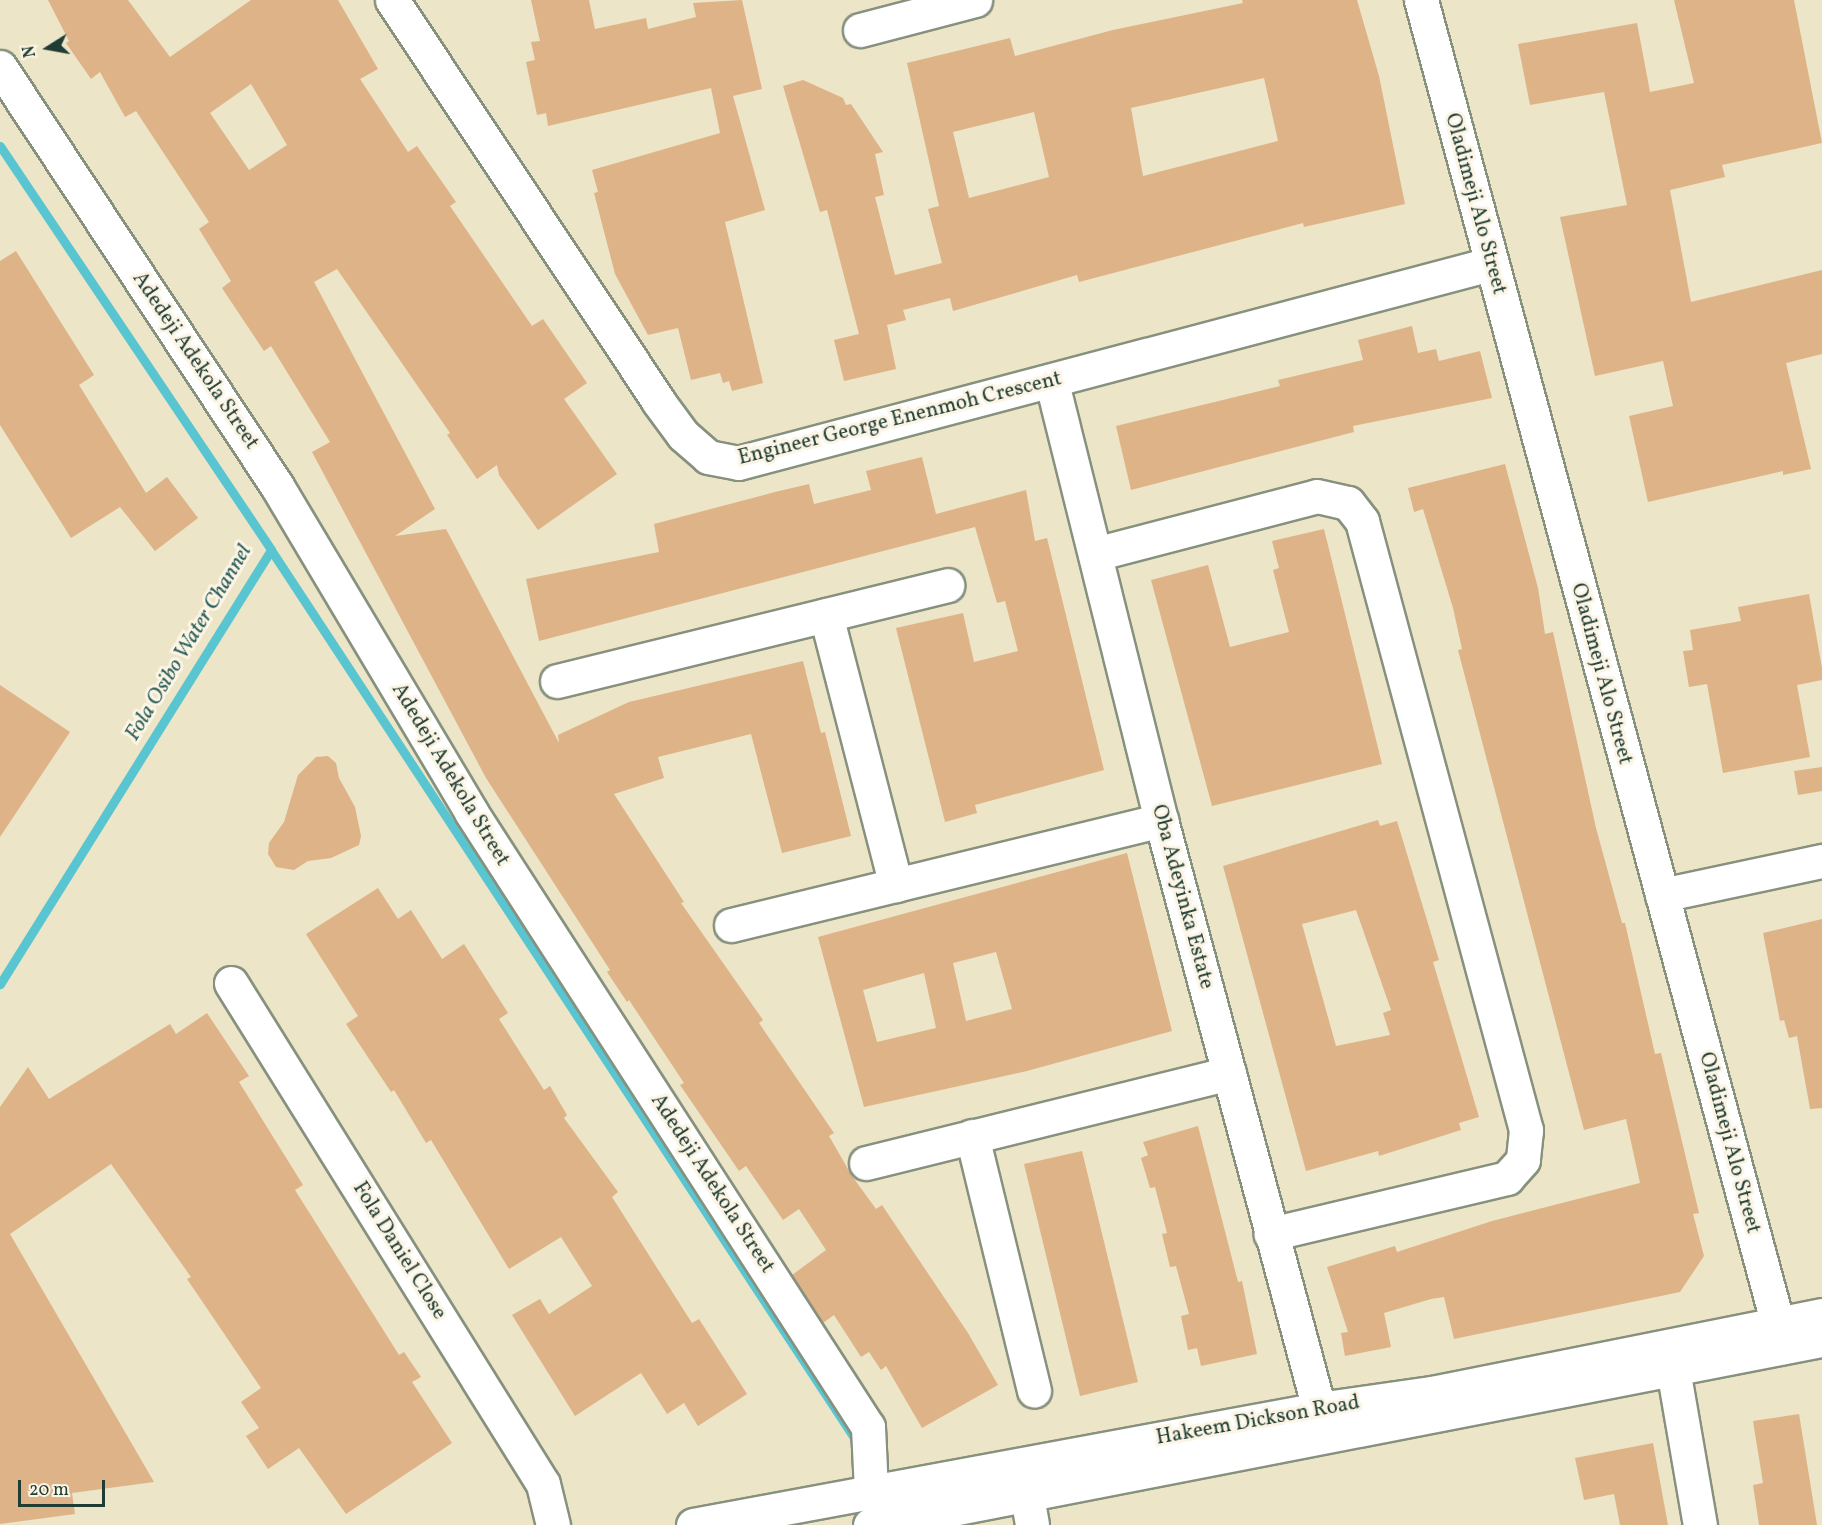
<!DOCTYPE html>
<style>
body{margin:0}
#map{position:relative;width:1822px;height:1525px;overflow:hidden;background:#ece5c7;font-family:Vollkorn,serif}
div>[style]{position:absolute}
.stream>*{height:9px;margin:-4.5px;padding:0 4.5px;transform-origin:4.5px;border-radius:4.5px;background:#58c5d1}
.building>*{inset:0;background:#deb388}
.roads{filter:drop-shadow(2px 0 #86917e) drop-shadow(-2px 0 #86917e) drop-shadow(0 2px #86917e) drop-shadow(0 -2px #86917e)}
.minor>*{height:33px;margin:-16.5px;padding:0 16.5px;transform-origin:16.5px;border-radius:16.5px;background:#fff}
.major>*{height:33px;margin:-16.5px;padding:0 16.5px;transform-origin:16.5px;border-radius:16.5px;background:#fff}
span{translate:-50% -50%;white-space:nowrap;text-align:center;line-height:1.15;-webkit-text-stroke:6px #fcf5e5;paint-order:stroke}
.street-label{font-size:21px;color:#1f3d34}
.water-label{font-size:22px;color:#2d5f5b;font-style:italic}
.north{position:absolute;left:18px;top:18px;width:60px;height:60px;-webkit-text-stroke:4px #fcf5e5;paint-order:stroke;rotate:259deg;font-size:16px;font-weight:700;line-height:24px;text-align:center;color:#1f3d34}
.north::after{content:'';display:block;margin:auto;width:21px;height:27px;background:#1f3d34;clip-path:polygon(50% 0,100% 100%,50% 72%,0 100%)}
.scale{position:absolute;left:18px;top:1480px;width:87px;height:27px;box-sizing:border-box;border:3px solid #1f3d34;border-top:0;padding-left:8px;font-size:18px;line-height:21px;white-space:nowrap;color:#1f3d34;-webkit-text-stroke:4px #fcf5e5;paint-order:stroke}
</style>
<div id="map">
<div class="stream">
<i style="left:0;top:146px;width:486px;rotate:56.1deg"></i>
<i style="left:271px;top:550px;width:512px;rotate:121.98deg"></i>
<i style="left:271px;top:550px;width:1064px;rotate:56.7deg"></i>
</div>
<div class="building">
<i style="clip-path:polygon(evenodd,48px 0,128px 0,170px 57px,251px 0,338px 0,378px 69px,360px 79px,408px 152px,417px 146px,456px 202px,450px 206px,532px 326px,543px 319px,587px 383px,564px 399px,617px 474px,538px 530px,499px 475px,497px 465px,477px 479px,447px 435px,450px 433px,337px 269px,314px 282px,435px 509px,395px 536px,446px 529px,559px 743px,558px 735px,629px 702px,803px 661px,821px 733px,825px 732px,851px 836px,782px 853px,751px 734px,658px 757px,664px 778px,614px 794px,684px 902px,681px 903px,763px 1020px,759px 1023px,834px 1133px,829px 1136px,852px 1176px,876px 1209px,882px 1205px,968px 1333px,998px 1385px,922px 1428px,886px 1366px,881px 1370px,869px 1352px,861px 1357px,834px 1315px,823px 1323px,792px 1275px,826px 1250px,799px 1209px,783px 1220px,746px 1166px,739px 1171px,680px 1085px,684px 1083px,629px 1000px,627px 1002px,607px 972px,610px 970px,486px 778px,312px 452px,330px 442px,271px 346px,264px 351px,222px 288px,231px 281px,199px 229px,209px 222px,136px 111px,125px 117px,100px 72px,91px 79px,66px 43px,69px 41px,48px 0,251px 84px,287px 145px,249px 170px,210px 113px,251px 84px)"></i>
<i style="clip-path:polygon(531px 0,589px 0,595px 29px,646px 18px,648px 29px,696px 17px,693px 3px,742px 0,762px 89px,733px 96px,765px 210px,725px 222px,763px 383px,732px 391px,729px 381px,723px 383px,720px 373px,691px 380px,678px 328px,648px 335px,615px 274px,594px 193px,598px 192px,592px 170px,720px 133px,711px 88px,548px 126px,546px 113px,537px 115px,526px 62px,535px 60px,531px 42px,540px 41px)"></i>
<i style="clip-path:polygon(evenodd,1242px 0,1357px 0,1379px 76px,1405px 204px,1304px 227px,1303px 223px,1079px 282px,1077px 275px,953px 311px,950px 298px,903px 310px,906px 320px,887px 325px,896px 369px,844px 381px,834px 340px,859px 334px,827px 210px,820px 212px,783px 86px,803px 80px,843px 98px,846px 105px,851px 104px,883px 152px,875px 154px,884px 195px,875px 197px,895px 275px,942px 263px,928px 209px,939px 206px,907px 63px,1010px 38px,1015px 56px,1113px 30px,1243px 3px,1242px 0,1264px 78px,1278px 141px,1143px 176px,1131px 108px,1264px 78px,1242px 0,1034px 112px,1049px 177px,969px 198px,953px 132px,1034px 112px)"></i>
<i style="clip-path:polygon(1674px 0,1794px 0,1822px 143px,1722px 165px,1725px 177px,1670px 190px,1691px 302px,1822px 270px,1822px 354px,1786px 363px,1811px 469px,1783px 475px,1783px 471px,1648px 502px,1629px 416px,1673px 406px,1663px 361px,1595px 376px,1560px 217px,1627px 205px,1604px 92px,1530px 105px,1518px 44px,1637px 23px,1650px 92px,1694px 83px)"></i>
<i style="clip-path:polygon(16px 251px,94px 375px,79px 385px,146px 493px,167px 477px,198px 518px,155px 551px,120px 507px,71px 538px,0 425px,0 261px)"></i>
<i style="clip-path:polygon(1412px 326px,1418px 353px,1436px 349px,1439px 361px,1480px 351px,1492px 398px,1353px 426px,1354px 432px,1131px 490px,1116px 426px,1280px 386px,1278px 380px,1363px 360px,1358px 340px)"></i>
<i style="clip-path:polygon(922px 457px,936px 514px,1026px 490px,1035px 541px,1047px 538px,1104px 770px,975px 805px,977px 813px,945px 822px,896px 628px,963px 613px,974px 662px,1018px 651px,1005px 601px,997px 603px,975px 527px,539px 641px,526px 579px,659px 552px,654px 524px,775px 492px,809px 484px,814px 504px,871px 490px,866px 471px)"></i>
<i style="clip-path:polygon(1505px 464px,1538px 588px,1545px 634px,1553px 632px,1596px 828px,1622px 923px,1625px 923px,1655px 1054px,1661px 1053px,1699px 1213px,1693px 1214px,1704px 1256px,1680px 1292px,1454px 1339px,1444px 1297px,1431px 1299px,1384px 1313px,1391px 1347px,1345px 1356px,1341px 1333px,1348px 1332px,1327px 1267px,1395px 1246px,1397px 1252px,1492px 1221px,1640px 1183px,1626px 1119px,1584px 1130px,1458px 650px,1462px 649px,1453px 608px,1423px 509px,1414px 512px,1408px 488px)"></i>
<i style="clip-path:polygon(1324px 529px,1382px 764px,1212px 806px,1151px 580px,1208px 565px,1230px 647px,1289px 632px,1273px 570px,1279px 568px,1272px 541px)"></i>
<i style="clip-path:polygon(1809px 594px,1822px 668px,1822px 680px,1797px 685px,1810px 757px,1723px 773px,1707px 684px,1689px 687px,1683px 651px,1693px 650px,1690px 630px,1741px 621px,1738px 607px)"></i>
<i style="clip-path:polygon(0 685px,70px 732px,0 837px)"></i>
<i style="clip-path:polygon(328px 756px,336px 763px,339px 778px,355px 807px,361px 836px,359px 845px,331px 858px,308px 861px,294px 870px,276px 867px,268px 854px,269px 843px,284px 822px,298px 775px,316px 757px)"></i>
<i style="clip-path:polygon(1822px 767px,1822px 791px,1798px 795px,1794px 771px)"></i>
<i style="clip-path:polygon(evenodd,1378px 820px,1380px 826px,1397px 821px,1439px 960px,1433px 962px,1479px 1117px,1459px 1123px,1461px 1130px,1379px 1156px,1378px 1151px,1306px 1171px,1223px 866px,1378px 820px,1356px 910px,1391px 1010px,1383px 1013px,1390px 1035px,1336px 1046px,1302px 924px,1356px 910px)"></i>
<i style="clip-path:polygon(evenodd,1127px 853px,1172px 1031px,1027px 1071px,864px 1107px,818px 937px,1127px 853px,996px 952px,1012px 1009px,966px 1021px,953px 963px,996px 952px,1127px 853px,924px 973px,936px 1028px,877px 1042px,863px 990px,924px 973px)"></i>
<i style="clip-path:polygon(378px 888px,398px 919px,411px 910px,442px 959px,464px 944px,508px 1013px,499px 1019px,544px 1090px,550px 1086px,567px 1115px,564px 1118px,618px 1192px,612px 1197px,692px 1323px,699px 1319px,747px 1394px,698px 1426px,684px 1403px,667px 1414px,641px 1373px,575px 1416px,512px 1315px,540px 1299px,549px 1314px,592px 1286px,561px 1237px,509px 1269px,431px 1140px,426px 1143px,394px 1090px,391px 1092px,346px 1024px,358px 1016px,306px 934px)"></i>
<i style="clip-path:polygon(1822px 919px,1822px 1108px,1810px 1109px,1797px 1036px,1789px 1038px,1784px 1020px,1780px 1021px,1763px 933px)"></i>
<i style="clip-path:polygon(207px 1013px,249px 1076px,239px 1082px,303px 1185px,295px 1190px,399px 1355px,404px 1352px,421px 1377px,412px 1382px,452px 1443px,346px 1514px,299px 1448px,268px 1469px,246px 1436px,259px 1428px,241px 1402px,261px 1388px,187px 1279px,191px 1277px,111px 1164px,10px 1234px,154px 1482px,72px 1493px,75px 1514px,0 1524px,0 1107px,28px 1067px,49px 1099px,170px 1024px,176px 1034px)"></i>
<i style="clip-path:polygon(1198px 1126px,1238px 1282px,1242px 1281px,1257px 1354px,1201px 1366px,1197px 1348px,1188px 1350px,1181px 1316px,1189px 1314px,1176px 1266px,1170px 1267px,1162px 1234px,1167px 1233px,1155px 1187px,1150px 1188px,1141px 1158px,1148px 1155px,1143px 1142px)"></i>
<i style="clip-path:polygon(1082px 1151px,1138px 1382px,1080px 1396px,1024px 1164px)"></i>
<i style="clip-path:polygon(1799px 1414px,1817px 1525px,1759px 1525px,1753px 1485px,1763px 1483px,1753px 1421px)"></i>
<i style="clip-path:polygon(1653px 1443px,1668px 1525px,1620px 1525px,1614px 1494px,1584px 1500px,1575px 1458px)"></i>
</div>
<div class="roads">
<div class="minor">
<i style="left:392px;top:0;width:481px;rotate:56.4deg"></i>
<i style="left:658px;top:401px;width:42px;rotate:53.7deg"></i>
<i style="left:683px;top:435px;width:33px;rotate:41deg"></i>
<i style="left:708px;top:457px;width:31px;rotate:11deg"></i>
<i style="left:738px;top:463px;width:778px;rotate:-14.82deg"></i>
<i style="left:1421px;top:0;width:1395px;rotate:74.92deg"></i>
<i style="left:860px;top:30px;width:119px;rotate:-14.6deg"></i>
<i style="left:0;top:67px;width:502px;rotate:56.53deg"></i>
<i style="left:277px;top:486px;width:379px;rotate:59.2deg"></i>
<i style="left:471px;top:812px;width:732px;rotate:57.16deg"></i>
<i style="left:868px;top:1427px;width:64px;rotate:87.3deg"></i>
<i style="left:1052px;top:383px;width:450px;rotate:76deg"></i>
<i style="left:1161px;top:820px;width:610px;rotate:74.98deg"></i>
<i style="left:1095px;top:554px;width:229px;rotate:-14.6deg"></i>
<i style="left:1317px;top:496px;width:32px;rotate:13deg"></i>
<i style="left:1348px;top:503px;width:23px;rotate:52deg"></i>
<i style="left:1362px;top:521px;width:631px;rotate:74.93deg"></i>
<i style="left:1526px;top:1130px;width:30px;rotate:96deg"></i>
<i style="left:1523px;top:1160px;width:24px;rotate:132deg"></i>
<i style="left:1507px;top:1178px;width:243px;rotate:166.7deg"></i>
<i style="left:826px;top:615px;width:279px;rotate:75.5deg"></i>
<i style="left:557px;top:681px;width:402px;rotate:-13.8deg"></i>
<i style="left:1662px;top:895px;width:164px;rotate:-12deg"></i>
<i style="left:731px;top:925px;width:443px;rotate:-13.7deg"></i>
<i style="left:231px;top:983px;width:590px;rotate:58.09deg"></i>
<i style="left:543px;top:1484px;width:42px;rotate:76.3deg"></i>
<i style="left:972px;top:1136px;width:262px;rotate:76.3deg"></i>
<i style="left:866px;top:1163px;width:374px;rotate:-13.9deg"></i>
<i style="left:1673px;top:1369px;width:158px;rotate:80.2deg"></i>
<i style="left:1027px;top:1496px;width:29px;rotate:80deg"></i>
</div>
<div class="major">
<i style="left:693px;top:1525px;width:637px;rotate:-10.5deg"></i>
<i style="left:1319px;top:1409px;width:114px;rotate:-8.1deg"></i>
<i style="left:1432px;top:1393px;width:398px;rotate:-11.3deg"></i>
<i style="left:870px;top:1525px;width:970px;rotate:-11deg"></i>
</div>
</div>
<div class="street-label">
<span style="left:1475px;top:204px;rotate:75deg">Oladimeji Alo Street</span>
<span style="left:195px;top:361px;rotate:56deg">Adedeji Adekola Street</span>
<span style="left:900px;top:419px;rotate:-14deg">Engineer George Enenmoh Crescent</span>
<span style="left:1601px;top:674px;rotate:75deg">Oladimeji Alo Street</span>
<span style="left:450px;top:775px;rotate:59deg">Adedeji Adekola Street</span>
<span style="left:1182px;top:897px;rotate:75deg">Oba Adeyinka Estate</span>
<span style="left:1729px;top:1143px;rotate:75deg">Oladimeji Alo Street</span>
<span style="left:712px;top:1184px;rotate:57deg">Adedeji Adekola Street</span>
<span style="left:399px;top:1251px;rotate:58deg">Fola Daniel Close</span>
<span style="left:1258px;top:1421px;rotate:-10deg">Hakeem Dickson Road</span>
</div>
<div class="water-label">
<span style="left:189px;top:643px;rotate:-59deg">Fola Osibo Water Channel</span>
</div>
<div class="north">N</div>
<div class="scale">20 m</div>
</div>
